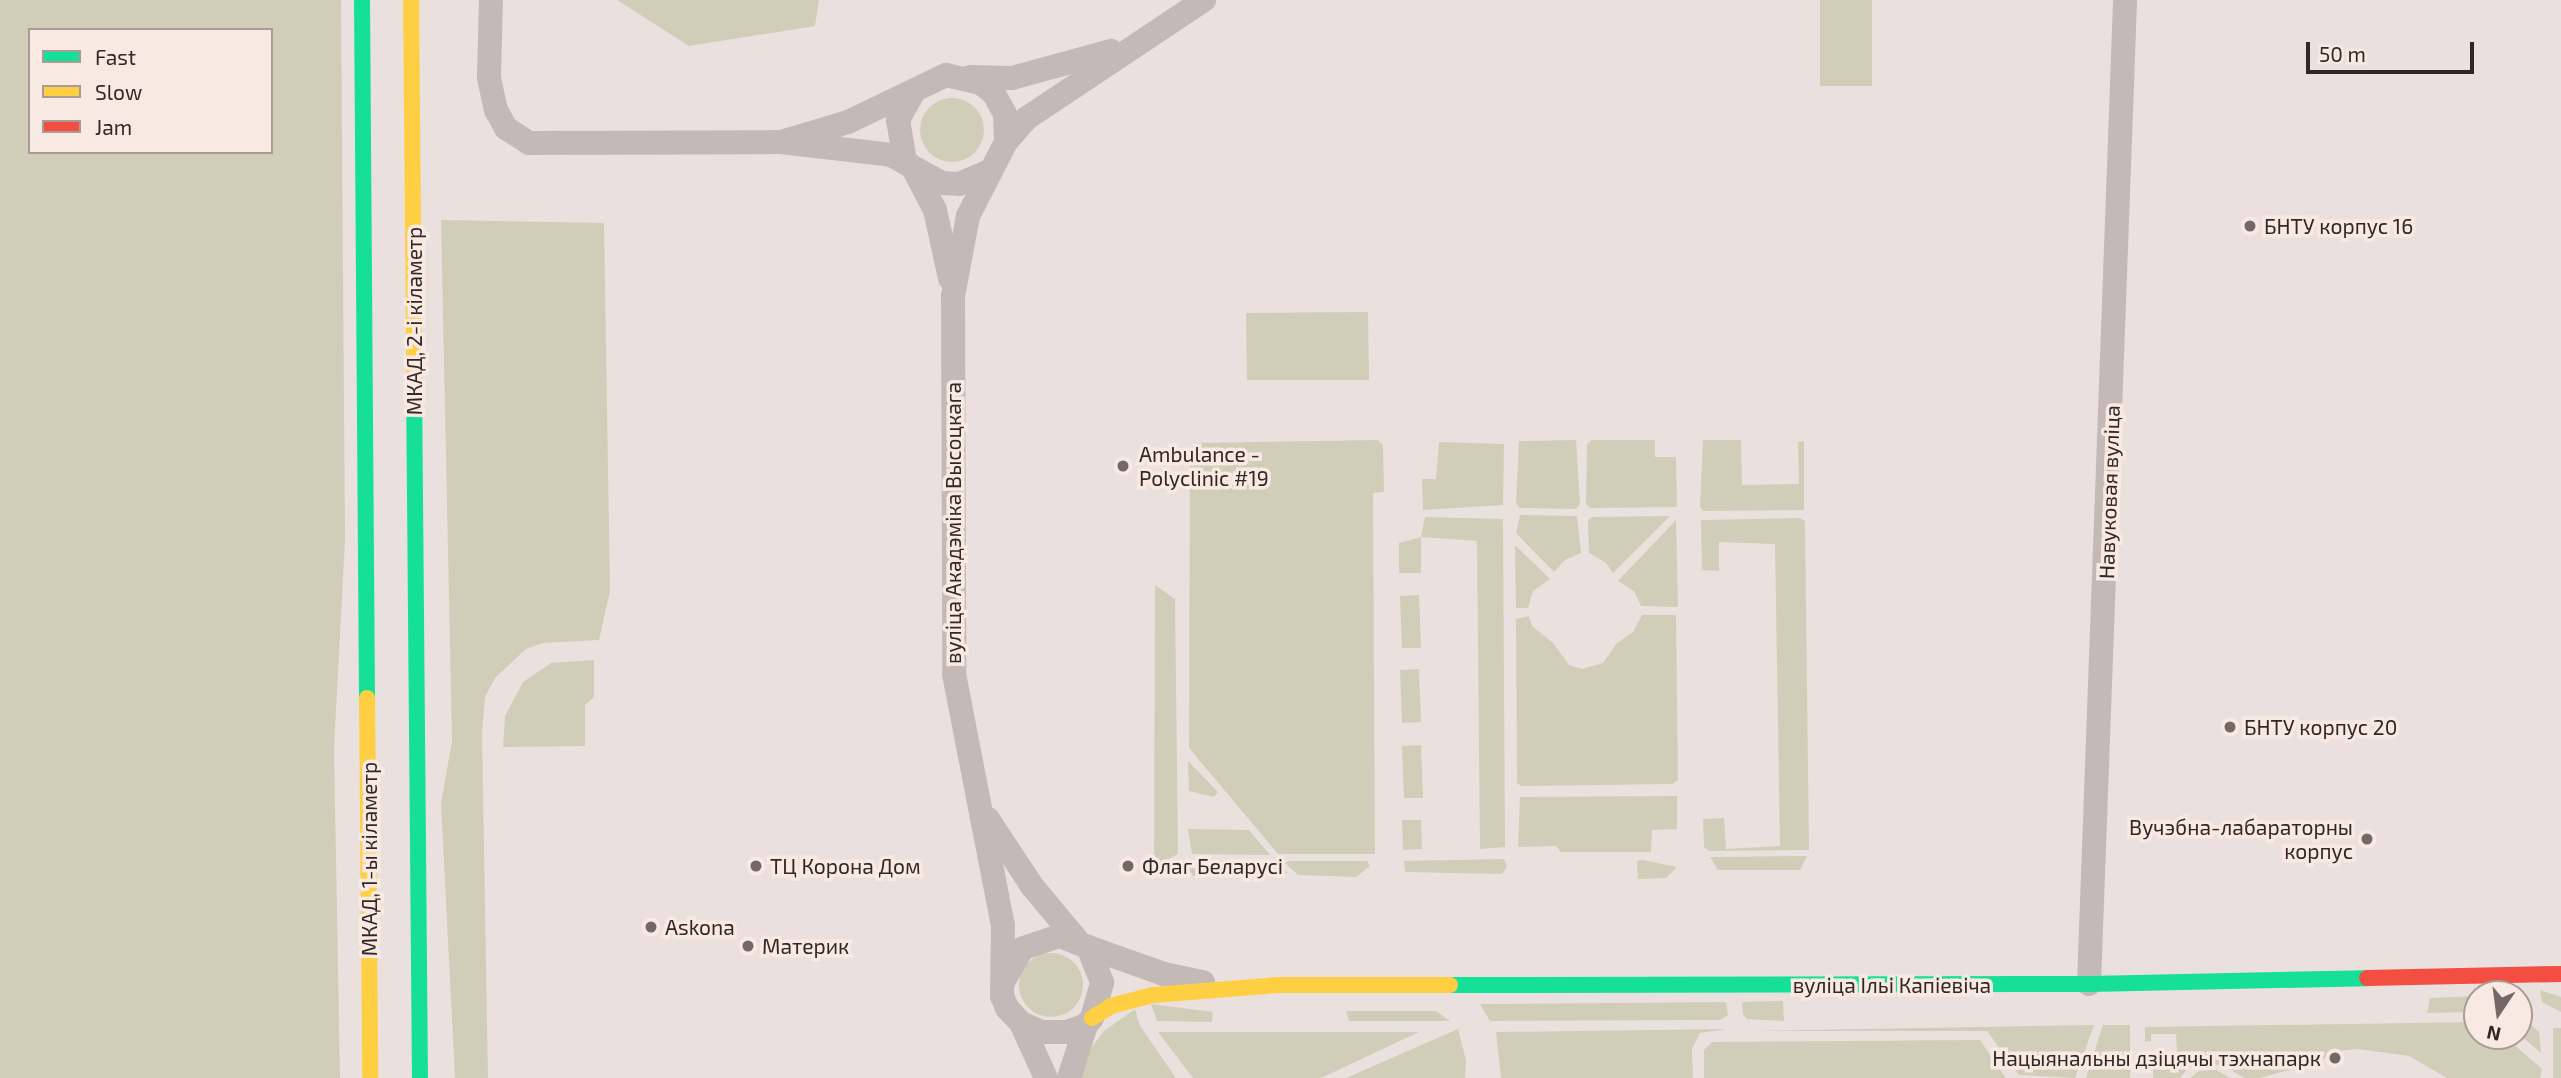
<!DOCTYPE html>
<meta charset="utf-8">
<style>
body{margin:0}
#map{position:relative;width:2561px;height:1078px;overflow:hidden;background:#eae1de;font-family:"Exo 2",sans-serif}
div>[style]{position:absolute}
.green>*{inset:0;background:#d0ceb8}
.round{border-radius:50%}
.street>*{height:24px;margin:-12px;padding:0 12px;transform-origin:12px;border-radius:12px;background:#c3bab7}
.fast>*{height:16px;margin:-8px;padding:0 8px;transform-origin:8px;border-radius:8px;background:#16e098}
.slow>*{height:16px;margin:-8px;padding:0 8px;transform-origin:8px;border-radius:8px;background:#ffcf43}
.jam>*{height:16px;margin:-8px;padding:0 8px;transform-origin:8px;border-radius:8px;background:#f24e42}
.dots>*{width:19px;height:19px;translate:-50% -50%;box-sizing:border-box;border:4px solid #f8eae3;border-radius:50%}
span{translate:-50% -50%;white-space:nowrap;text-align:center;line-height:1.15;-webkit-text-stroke:7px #f8eae3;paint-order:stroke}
.poi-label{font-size:21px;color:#332726}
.left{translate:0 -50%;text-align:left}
.right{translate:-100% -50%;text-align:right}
.street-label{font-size:21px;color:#332726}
.legend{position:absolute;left:28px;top:28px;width:245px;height:126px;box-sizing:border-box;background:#f8eae3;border:2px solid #a99c97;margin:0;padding:9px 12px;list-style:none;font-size:21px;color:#332726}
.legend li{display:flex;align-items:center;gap:14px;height:35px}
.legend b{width:35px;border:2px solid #a99c97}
.north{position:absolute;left:2463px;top:980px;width:70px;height:70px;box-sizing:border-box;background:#f8eae3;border:2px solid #a99c97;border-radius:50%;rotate:193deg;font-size:19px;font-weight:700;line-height:28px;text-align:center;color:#332726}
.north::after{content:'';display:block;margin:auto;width:24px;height:32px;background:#736866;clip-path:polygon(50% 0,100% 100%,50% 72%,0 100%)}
.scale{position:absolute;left:2306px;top:42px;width:168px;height:32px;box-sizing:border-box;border:4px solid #332726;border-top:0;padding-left:9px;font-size:21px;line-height:24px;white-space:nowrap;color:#332726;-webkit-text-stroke:5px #f8eae3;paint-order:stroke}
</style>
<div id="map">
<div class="green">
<i style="clip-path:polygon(evenodd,0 0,341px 0,345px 540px,334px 748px,340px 1078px,0 1078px,0 0,30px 30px,271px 30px,271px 152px,30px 152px,30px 30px)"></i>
<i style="clip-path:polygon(617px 0,819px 0,815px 26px,689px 46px)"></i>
<i style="clip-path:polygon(1820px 0,1872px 0,1872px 86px,1820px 86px)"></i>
<i class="round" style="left:920px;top:98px;width:64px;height:64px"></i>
<i style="clip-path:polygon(441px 220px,604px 223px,610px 591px,599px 640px,543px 643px,526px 649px,495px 678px,485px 697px,482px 733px,488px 1078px,455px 1078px,441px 803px,452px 741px)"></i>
<i style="clip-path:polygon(1368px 312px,1369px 380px,1247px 380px,1246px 313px)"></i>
<i style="clip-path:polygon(1378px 440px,1383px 445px,1384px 492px,1373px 493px,1375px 854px,1278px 854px,1189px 748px,1190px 448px,1198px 443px)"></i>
<i style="clip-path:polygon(1576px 440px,1580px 504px,1576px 509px,1520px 508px,1516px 503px,1519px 441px)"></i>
<i style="clip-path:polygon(1592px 440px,1655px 440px,1655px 457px,1676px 457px,1677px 507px,1590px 508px,1586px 504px,1587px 444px)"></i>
<i style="clip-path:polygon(1703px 440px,1741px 440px,1742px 485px,1799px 484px,1798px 442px,1804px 441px,1804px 510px,1703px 511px,1700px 507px)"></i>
<i style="clip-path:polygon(1439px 442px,1504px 444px,1503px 505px,1423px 510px,1422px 479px,1436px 479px)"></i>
<i style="clip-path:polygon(1520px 515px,1577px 516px,1581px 553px,1565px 560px,1554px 572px,1516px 533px)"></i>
<i style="clip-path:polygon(1670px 516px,1613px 573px,1606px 563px,1589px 553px,1588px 520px,1592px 517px)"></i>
<i style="clip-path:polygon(1425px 517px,1503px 519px,1505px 847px,1480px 849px,1477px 541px,1421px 537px,1421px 573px,1399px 573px,1399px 543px,1421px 537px)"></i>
<i style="clip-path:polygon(1800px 518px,1805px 521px,1809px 850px,1709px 851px,1704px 847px,1703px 819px,1724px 818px,1726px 849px,1780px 846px,1775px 544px,1719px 542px,1719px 571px,1702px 570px,1701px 520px)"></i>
<i style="clip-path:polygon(1676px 520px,1678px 607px,1641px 606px,1634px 591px,1618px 581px)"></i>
<i style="clip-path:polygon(1515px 545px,1550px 579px,1533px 591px,1528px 608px,1516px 608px)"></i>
<i style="clip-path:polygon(1155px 585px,1175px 599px,1178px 854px,1154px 866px)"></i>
<i style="clip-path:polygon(1419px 595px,1421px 648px,1402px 648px,1400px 596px)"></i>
<i style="clip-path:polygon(1642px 615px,1676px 615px,1678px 780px,1672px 784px,1521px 786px,1517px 783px,1516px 619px,1529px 616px,1532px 626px,1553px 643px,1569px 665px,1582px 669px,1603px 663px,1617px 643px,1633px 632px)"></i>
<i style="clip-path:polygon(594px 660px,594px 697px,585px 705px,585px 746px,503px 747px,505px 716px,523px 682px,551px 663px)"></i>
<i style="clip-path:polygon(1419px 669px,1421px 722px,1402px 723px,1400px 670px)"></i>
<i style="clip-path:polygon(1421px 745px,1423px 798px,1404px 798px,1402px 746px)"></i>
<i style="clip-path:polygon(1188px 761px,1218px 792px,1214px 797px,1189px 791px)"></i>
<i style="clip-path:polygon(1677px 796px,1677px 829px,1652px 830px,1651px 852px,1561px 852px,1556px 846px,1518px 847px,1520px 797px)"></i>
<i style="clip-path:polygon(1402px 820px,1421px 820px,1422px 849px,1403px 850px)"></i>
<i style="clip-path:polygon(1188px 829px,1249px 830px,1270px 855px,1192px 854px)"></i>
<i style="clip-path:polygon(1807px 856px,1800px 870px,1718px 870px,1710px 857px)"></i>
<i style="clip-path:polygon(1504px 859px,1507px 867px,1502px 874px,1405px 872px,1404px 861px)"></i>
<i style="clip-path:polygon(1193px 860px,1276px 862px,1288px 873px,1193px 876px,1189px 870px)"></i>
<i style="clip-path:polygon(1643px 860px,1677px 867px,1666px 878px,1638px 879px,1637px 861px)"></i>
<i style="clip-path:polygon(1289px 861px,1367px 861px,1370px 866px,1356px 877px,1298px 875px,1285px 863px)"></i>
<i class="round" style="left:1019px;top:953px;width:64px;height:64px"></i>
<i style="clip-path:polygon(2540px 990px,2561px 997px,2561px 1012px,2542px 1002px)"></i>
<i style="clip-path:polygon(2477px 996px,2477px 1012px,2427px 1013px,2430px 998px)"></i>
<i style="clip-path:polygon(1783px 1001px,1784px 1021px,1747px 1019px,1743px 1014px,1742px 1002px)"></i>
<i style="clip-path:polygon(1726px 1002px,1728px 1015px,1720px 1020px,1490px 1021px,1480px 1004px)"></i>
<i style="clip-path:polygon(1151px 1004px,1213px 1012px,1212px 1022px,1157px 1021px)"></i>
<i style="clip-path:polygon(1135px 1009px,1140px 1026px,1176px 1078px,1080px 1078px,1091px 1048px,1104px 1031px)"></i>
<i style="clip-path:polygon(1346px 1011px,1436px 1011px,1450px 1021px,1349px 1021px)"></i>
<i style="clip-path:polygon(2519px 1020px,2526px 1020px,2539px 1032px,2541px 1053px,2519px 1034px)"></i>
<i style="clip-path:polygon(2477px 1022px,2477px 1036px,2504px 1036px,2542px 1069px,2540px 1078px,2447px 1078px,2409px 1056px,2358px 1049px,2338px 1051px,2310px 1065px,2259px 1078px,2244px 1078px,2225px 1066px,2200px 1062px,2189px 1067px,2180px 1078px,2153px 1078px,2153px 1067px,2178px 1066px,2176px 1034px,2151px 1034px,2151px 1041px,2145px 1042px,2145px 1027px)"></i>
<i style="clip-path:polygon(2094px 1025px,2075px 1078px,2019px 1075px,1987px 1031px,1744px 1031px)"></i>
<i style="clip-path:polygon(2103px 1025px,2130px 1025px,2130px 1078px,2086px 1078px)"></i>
<i style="clip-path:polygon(2553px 1028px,2561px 1028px,2561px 1078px,2553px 1078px)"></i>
<i style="clip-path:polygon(1458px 1029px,1466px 1060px,1465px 1078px,1346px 1078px)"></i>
<i style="clip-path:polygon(1727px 1029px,1700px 1033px,1692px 1049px,1693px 1078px,1501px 1078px,1496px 1032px)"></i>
<i style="clip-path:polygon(1158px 1032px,1419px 1032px,1321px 1078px,1193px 1078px)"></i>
<i style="clip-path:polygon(1980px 1040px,2006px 1078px,1704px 1078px,1704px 1050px,1712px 1042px)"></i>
<i style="clip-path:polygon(2216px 1070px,2230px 1078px,2190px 1078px,2199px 1071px)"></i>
</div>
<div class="street">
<i style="left:491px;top:0;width:78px;rotate:91.5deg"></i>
<i style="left:489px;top:78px;width:33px;rotate:78deg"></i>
<i style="left:496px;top:110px;width:21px;rotate:61deg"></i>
<i style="left:506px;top:128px;width:27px;rotate:33deg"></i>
<i style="left:529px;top:143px;width:252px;rotate:-0.2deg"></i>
<i style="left:781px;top:142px;width:111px;rotate:6.7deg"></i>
<i style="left:891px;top:155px;width:58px;rotate:28.8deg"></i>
<i style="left:942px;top:183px;width:17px;rotate:3deg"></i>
<i style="left:959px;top:184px;width:33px;rotate:-23deg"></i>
<i style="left:970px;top:77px;width:42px;rotate:1.4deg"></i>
<i style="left:1012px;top:78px;width:103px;rotate:-15.3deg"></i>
<i style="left:781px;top:142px;width:70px;rotate:-16.6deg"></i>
<i style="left:848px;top:122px;width:109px;rotate:-25.6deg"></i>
<i style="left:946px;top:75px;width:36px;rotate:13deg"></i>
<i style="left:981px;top:83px;width:17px;rotate:40deg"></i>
<i style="left:994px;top:94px;width:23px;rotate:61deg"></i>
<i style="left:1005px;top:114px;width:28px;rotate:88deg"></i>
<i style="left:1006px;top:142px;width:83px;rotate:117.2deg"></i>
<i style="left:968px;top:216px;width:81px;rotate:100.6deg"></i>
<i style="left:953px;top:296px;width:378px;rotate:89.8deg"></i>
<i style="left:954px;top:674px;width:256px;rotate:79deg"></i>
<i style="left:1003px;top:925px;width:71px;rotate:90.8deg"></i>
<i style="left:1002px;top:996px;width:13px;rotate:67deg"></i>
<i style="left:1007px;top:1008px;width:21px;rotate:47deg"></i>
<i style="left:1021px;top:1023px;width:22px;rotate:24deg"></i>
<i style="left:1041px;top:1032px;width:26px"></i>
<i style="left:1067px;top:1032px;width:20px;rotate:-20deg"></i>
<i style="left:1086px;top:1025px;width:9px;rotate:-49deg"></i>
<i style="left:1092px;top:1018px;width:37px;rotate:-74deg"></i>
<i style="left:1102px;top:982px;width:38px;rotate:-112deg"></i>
<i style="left:1088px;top:947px;width:31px;rotate:-159deg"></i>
<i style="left:1059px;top:936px;width:39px;rotate:161deg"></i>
<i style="left:1022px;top:949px;width:38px;rotate:120deg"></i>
<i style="left:1006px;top:142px;width:32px;rotate:-49deg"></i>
<i style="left:1027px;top:118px;width:213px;rotate:-33.7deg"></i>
<i style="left:905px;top:161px;width:42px;rotate:-99.7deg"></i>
<i style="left:898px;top:120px;width:33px;rotate:-61deg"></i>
<i style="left:914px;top:170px;width:45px;rotate:62.3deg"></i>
<i style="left:935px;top:210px;width:70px;rotate:77.6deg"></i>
<i style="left:988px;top:819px;width:80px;rotate:56.7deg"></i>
<i style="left:1032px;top:886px;width:70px;rotate:50.2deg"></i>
<i style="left:1088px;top:947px;width:81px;rotate:19.6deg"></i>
<i style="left:1164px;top:974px;width:40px;rotate:12deg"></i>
<i style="left:2089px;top:984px;width:985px;rotate:-87.9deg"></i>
<i style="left:1021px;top:1023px;width:60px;rotate:65.6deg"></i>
<i style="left:1069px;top:1078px;width:56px;rotate:-72.2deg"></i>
</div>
<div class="fast">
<i style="left:362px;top:0;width:698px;rotate:89.59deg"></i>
<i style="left:414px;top:380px;width:698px;rotate:89.51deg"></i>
<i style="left:1450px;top:985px;width:639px;rotate:-0.09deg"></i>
<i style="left:2089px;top:984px;width:278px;rotate:-1.2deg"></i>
</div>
<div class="slow">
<i style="left:411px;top:0;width:380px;rotate:89.5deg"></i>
<i style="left:367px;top:698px;width:380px;rotate:89.5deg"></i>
<i style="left:1092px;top:1018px;width:22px;rotate:-32deg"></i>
<i style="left:1111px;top:1006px;width:43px;rotate:-14.7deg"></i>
<i style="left:1153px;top:995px;width:125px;rotate:-4.6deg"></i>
<i style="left:1278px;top:985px;width:172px"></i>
</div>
<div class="jam">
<i style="left:2367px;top:978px;width:194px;rotate:-1.2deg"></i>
</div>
<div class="dots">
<i style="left:2250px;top:226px;background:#736866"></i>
<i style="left:1123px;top:466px;background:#736866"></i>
<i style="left:2230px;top:727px;background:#736866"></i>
<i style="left:2367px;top:839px;background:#736866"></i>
<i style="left:756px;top:866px;background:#736866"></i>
<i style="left:1128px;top:866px;background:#736866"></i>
<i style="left:651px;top:927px;background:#736866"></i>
<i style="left:748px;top:946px;background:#736866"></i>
<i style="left:2335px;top:1058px;background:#736866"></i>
</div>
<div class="poi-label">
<span class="left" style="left:2264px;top:226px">БНТУ корпус 16</span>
<span class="left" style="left:1139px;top:466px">Ambulance -<br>Polyclinic #19</span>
<span class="left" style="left:2244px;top:727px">БНТУ корпус 20</span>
<span class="right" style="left:2353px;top:839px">Вучэбна-лабараторны<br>корпус</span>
<span class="left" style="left:770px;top:866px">ТЦ Корона Дом</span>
<span class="left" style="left:1142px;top:866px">Флаг Беларусі</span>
<span class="left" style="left:665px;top:927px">Askona</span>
<span class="left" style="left:762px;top:946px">Материк</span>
<span class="right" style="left:2321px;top:1058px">Нацыянальны дзіцячы тэхнапарк</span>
</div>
<div class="street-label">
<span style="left:414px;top:321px;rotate:-90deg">МКАД, 2-і кіламетр</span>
<span style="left:2109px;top:492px;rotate:-88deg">Навуковая вуліца</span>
<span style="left:953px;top:523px;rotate:-90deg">вуліца Акадэміка Высоцкага</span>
<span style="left:369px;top:859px;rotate:-90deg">МКАД, 1-ы кіламетр</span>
<span style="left:1892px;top:985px">вуліца Ільі Капіевіча</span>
</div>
<ul class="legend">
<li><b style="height:9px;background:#16e098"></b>Fast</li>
<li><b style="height:9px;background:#ffcf43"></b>Slow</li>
<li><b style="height:9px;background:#f24e42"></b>Jam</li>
</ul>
<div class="north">N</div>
<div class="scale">50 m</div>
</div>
